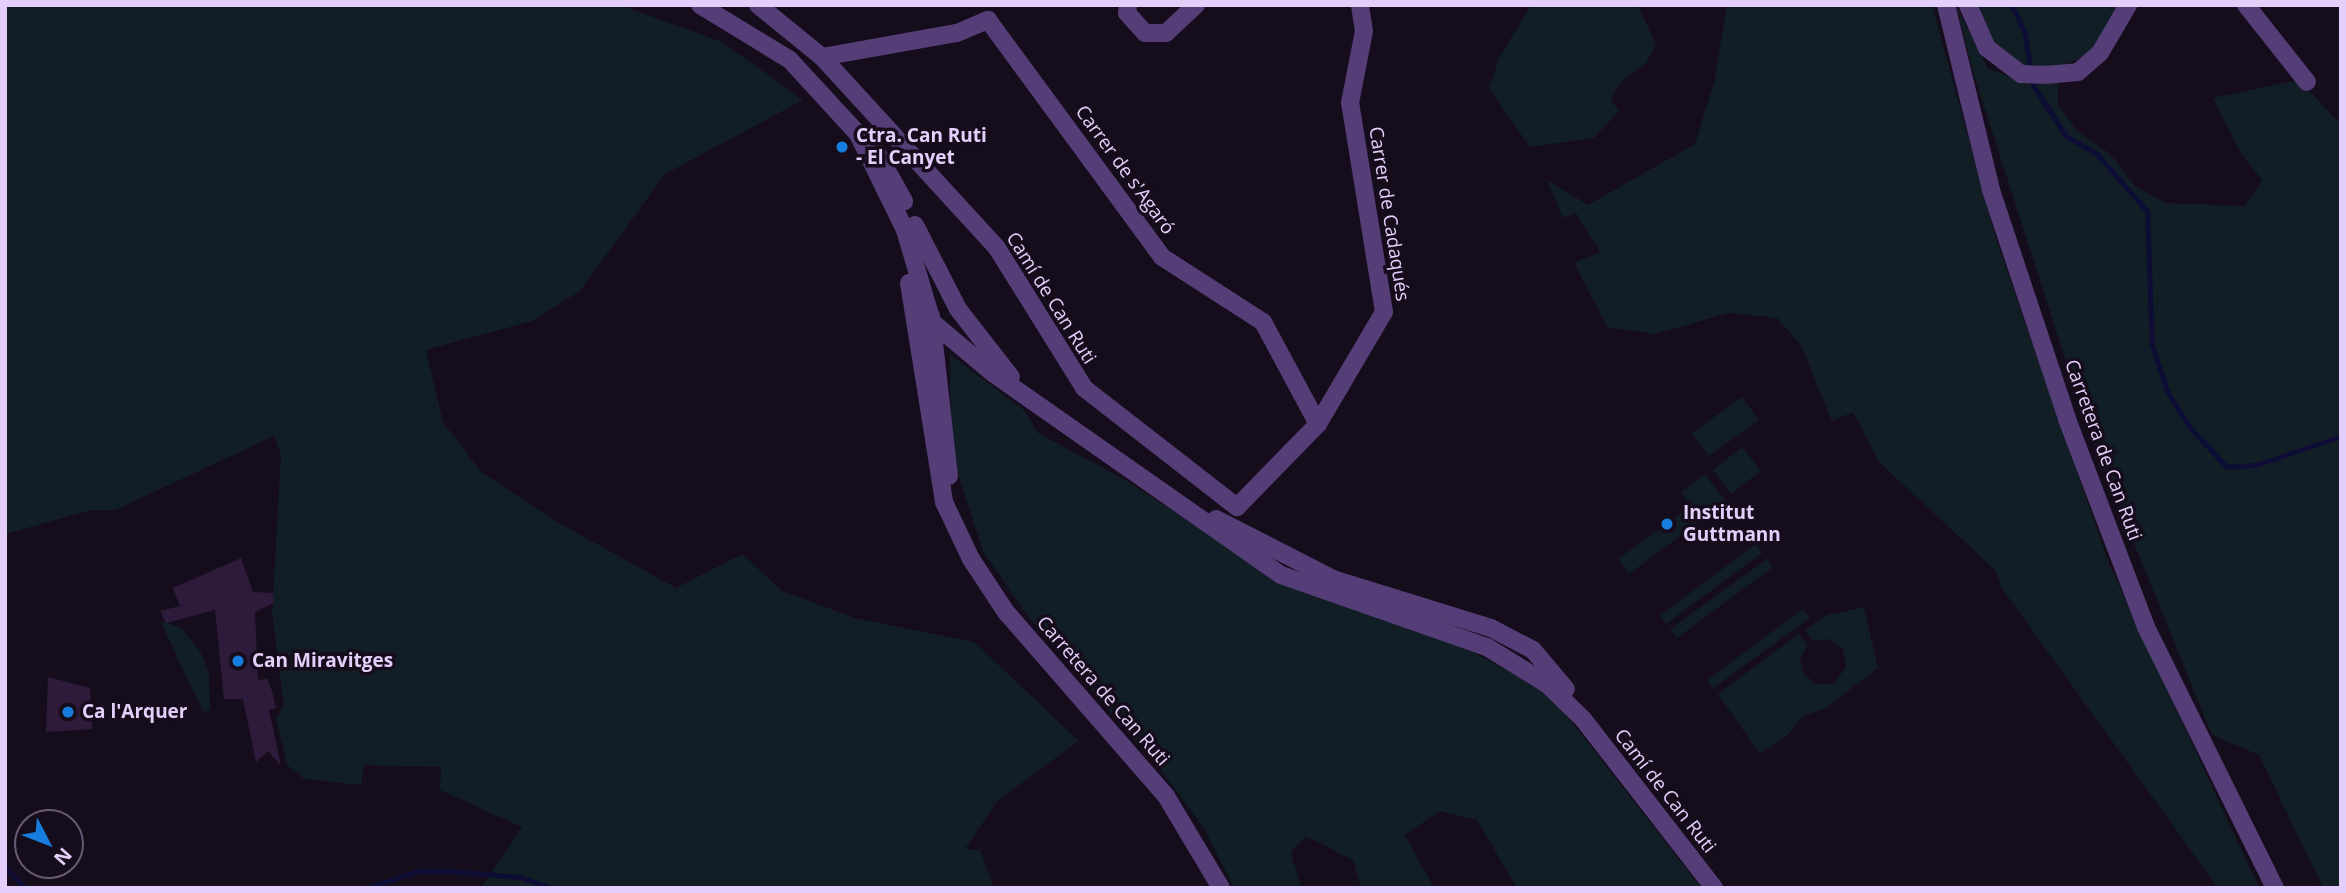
<!DOCTYPE html>
<meta charset="utf-8">
<style>
body{margin:0}
#map{position:relative;width:2346px;height:893px;overflow:hidden;background:#160d1c;font-family:"Open Sans",sans-serif}
div>[style]{position:absolute}
.green>*{inset:0;background:#111e26}
.stream>*{height:5px;margin:-2.5px;padding:0 2.5px;transform-origin:2.5px;border-radius:2.5px;background:#0e0d36}
.building>*{inset:0;background:#2e1b3b}
.minor>*{height:18px;margin:-9px;padding:0 9px;transform-origin:9px;border-radius:9px;background:#553d77}
.dots>*{width:19px;height:19px;translate:-50% -50%;box-sizing:border-box;border:4px solid #160d1c;border-radius:50%}
span{translate:-50% -50%;white-space:nowrap;text-align:center;line-height:1.15;-webkit-text-stroke:7px #160d1c;paint-order:stroke}
.poi-label{font-size:19px;color:#e4cefa;font-weight:700}
.left{translate:0 -50%;text-align:left}
.street-label{font-size:19px;color:#e4cefa}
.frame{position:absolute;inset:0;border:7px solid #e4cefa;pointer-events:none}
.north{position:absolute;left:14px;top:809px;width:70px;height:70px;box-sizing:border-box;background:#160d1c;border:2px solid #685a75;border-radius:50%;rotate:132deg;font-size:19px;font-weight:700;line-height:28px;text-align:center;color:#e4cefa}
.north::after{content:'';display:block;margin:auto;width:24px;height:32px;background:#167dde;clip-path:polygon(50% 0,100% 100%,50% 72%,0 100%)}
</style>
<div id="map">
<div class="green">
<i style="clip-path:polygon(5px 5px,620px 5px,722px 42px,803px 100px,665px 174px,580px 291px,532px 321px,426px 350px,443px 422px,480px 471px,559px 523px,676px 588px,742px 554px,782px 591px,855px 618px,974px 642px,1079px 741px,998px 800px,965px 849px,980px 850px,994px 888px,481px 888px,522px 827px,440px 790px,441px 767px,364px 765px,361px 785px,304px 779px,287px 765px,276px 719px,284px 706px,272px 613px,281px 455px,274px 436px,115px 510px,92px 510px,5px 534px)"></i>
<i style="clip-path:polygon(1531px 5px,1638px 5px,1656px 45px,1646px 63px,1620px 83px,1611px 100px,1619px 111px,1594px 138px,1530px 147px,1489px 89px,1499px 58px)"></i>
<i style="clip-path:polygon(1727px 5px,1932px 5px,1996px 239px,2110px 566px,2259px 888px,2218px 888px,2001px 587px,1996px 571px,1878px 461px,1853px 412px,1832px 421px,1801px 345px,1777px 318px,1729px 313px,1655px 334px,1607px 327px,1574px 263px,1600px 252px,1576px 213px,1563px 218px,1547px 180px,1588px 205px,1695px 144px,1714px 82px)"></i>
<i style="clip-path:polygon(1956px 5px,1988px 69px,2033px 84px,2058px 83px,2058px 104px,2076px 130px,2110px 154px,2135px 186px,2166px 203px,2245px 206px,2262px 180px,2242px 155px,2213px 98px,2298px 80px,2341px 124px,2341px 888px,2323px 888px,2259px 755px,2212px 735px,2089px 433px,1974px 75px)"></i>
<i style="clip-path:polygon(1978px 5px,2117px 5px,2103px 39px,2088px 56px,2048px 70px,2018px 71px,1997px 52px)"></i>
<i style="clip-path:polygon(950px 354px,1025px 411px,1038px 433px,1122px 478px,1273px 575px,1477px 648px,1478px 655px,1507px 670px,1510px 666px,1553px 698px,1701px 888px,1517px 888px,1477px 820px,1440px 811px,1405px 835px,1434px 888px,1361px 888px,1353px 860px,1306px 836px,1291px 852px,1301px 888px,1234px 888px,1205px 830px,1160px 769px,1028px 617px,983px 551px,951px 452px)"></i>
<i style="clip-path:polygon(1742px 397px,1759px 420px,1709px 456px,1692px 433px)"></i>
<i style="clip-path:polygon(1742px 447px,1761px 471px,1731px 494px,1713px 470px)"></i>
<i style="clip-path:polygon(1705px 474px,1726px 502px,1629px 574px,1618px 559px,1691px 506px,1681px 492px)"></i>
<i style="clip-path:polygon(1756px 544px,1762px 553px,1666px 624px,1660px 615px)"></i>
<i style="clip-path:polygon(1767px 559px,1773px 567px,1677px 638px,1670px 629px)"></i>
<i style="clip-path:polygon(1864px 607px,1878px 668px,1824px 709px,1803px 716px,1789px 734px,1760px 754px,1718px 694px,1799px 634px,1807px 645px,1800px 659px,1804px 675px,1817px 684px,1834px 683px,1846px 667px,1843px 649px,1828px 639px,1813px 641px,1805px 630px,1828px 615px)"></i>
<i style="clip-path:polygon(1803px 609px,1810px 618px,1713px 688px,1707px 680px)"></i>
<i style="clip-path:polygon(166px 622px,182px 629px,201px 653px,209px 674px,210px 710px,203px 712px,161px 623px)"></i>
</div>
<div class="stream">
<i style="left:2012px;top:5px;width:32px;rotate:66deg"></i>
<i style="left:2025px;top:34px;width:52px;rotate:81.1deg"></i>
<i style="left:2033px;top:85px;width:61px;rotate:57.1deg"></i>
<i style="left:2066px;top:136px;width:34px;rotate:30deg"></i>
<i style="left:2096px;top:153px;width:77px;rotate:48.7deg"></i>
<i style="left:2147px;top:211px;width:134px;rotate:87.9deg"></i>
<i style="left:2152px;top:345px;width:48px;rotate:71.9deg"></i>
<i style="left:2167px;top:391px;width:45px;rotate:57.7deg"></i>
<i style="left:2191px;top:429px;width:52px;rotate:46.5deg"></i>
<i style="left:2227px;top:467px;width:29px;rotate:-4deg"></i>
<i style="left:2256px;top:465px;width:90px;rotate:-18.8deg"></i>
<i style="left:5px;top:868px;width:29px;rotate:44deg"></i>
<i style="left:367px;top:888px;width:54px;rotate:-18.4deg"></i>
<i style="left:418px;top:871px;width:33px"></i>
<i style="left:451px;top:871px;width:69px;rotate:5deg"></i>
<i style="left:520px;top:877px;width:34px;rotate:19deg"></i>
</div>
<div class="building">
<i style="clip-path:polygon(241px 558px,253px 592px,273px 593px,274px 603px,255px 612px,258px 681px,267px 678px,272px 691px,276px 708px,269px 710px,281px 766px,268px 751px,256px 762px,243px 699px,224px 699px,215px 610px,166px 623px,160px 611px,180px 606px,173px 588px)"></i>
<i style="clip-path:polygon(48px 677px,90px 688px,92px 729px,46px 732px)"></i>
</div>
<div class="minor">
<i style="left:700px;top:5px;width:105px;rotate:31.4deg"></i>
<i style="left:790px;top:60px;width:100px;rotate:47.4deg"></i>
<i style="left:858px;top:134px;width:107px;rotate:63.9deg"></i>
<i style="left:905px;top:230px;width:96px;rotate:73.6deg"></i>
<i style="left:932px;top:322px;width:81px;rotate:40deg"></i>
<i style="left:994px;top:374px;width:350px;rotate:35deg"></i>
<i style="left:1281px;top:575px;width:218px;rotate:19.3deg"></i>
<i style="left:1487px;top:647px;width:70px;rotate:31.7deg"></i>
<i style="left:1547px;top:684px;width:50px;rotate:44.2deg"></i>
<i style="left:1583px;top:719px;width:214px;rotate:52.2deg"></i>
<i style="left:758px;top:5px;width:82px;rotate:39.1deg"></i>
<i style="left:822px;top:57px;width:259px;rotate:47.5deg"></i>
<i style="left:997px;top:248px;width:165px;rotate:58.1deg"></i>
<i style="left:1084px;top:388px;width:194px;rotate:37.9deg"></i>
<i style="left:1237px;top:507px;width:116px;rotate:-45.7deg"></i>
<i style="left:1318px;top:424px;width:130px;rotate:-59.5deg"></i>
<i style="left:1384px;top:312px;width:212px;rotate:-99.2deg"></i>
<i style="left:1350px;top:103px;width:73px;rotate:-79deg"></i>
<i style="left:1364px;top:31px;width:26px;rotate:-99deg"></i>
<i style="left:1128px;top:5px;width:8px;rotate:97deg"></i>
<i style="left:1127px;top:13px;width:27px;rotate:48deg"></i>
<i style="left:1145px;top:33px;width:21px"></i>
<i style="left:1166px;top:33px;width:41px;rotate:-43deg"></i>
<i style="left:1946px;top:5px;width:190px;rotate:76.3deg"></i>
<i style="left:1991px;top:190px;width:241px;rotate:71.6deg"></i>
<i style="left:2067px;top:419px;width:222px;rotate:69.2deg"></i>
<i style="left:2146px;top:627px;width:291px;rotate:63.7deg"></i>
<i style="left:1968px;top:5px;width:47px;rotate:66.2deg"></i>
<i style="left:1987px;top:48px;width:43px;rotate:37.4deg"></i>
<i style="left:2021px;top:74px;width:24px;rotate:2deg"></i>
<i style="left:2045px;top:75px;width:33px;rotate:-5deg"></i>
<i style="left:2078px;top:72px;width:29px;rotate:-41deg"></i>
<i style="left:2100px;top:53px;width:56px;rotate:-59.7deg"></i>
<i style="left:2246px;top:5px;width:98px;rotate:51.6deg"></i>
<i style="left:988px;top:20px;width:294px;rotate:53.7deg"></i>
<i style="left:1162px;top:257px;width:120px;rotate:32.8deg"></i>
<i style="left:1263px;top:322px;width:116px;rotate:61.7deg"></i>
<i style="left:822px;top:57px;width:137px;rotate:-10.1deg"></i>
<i style="left:957px;top:33px;width:34px;rotate:-23deg"></i>
<i style="left:875px;top:149px;width:60px;rotate:60.9deg"></i>
<i style="left:915px;top:225px;width:94px;rotate:62.9deg"></i>
<i style="left:958px;top:309px;width:86px;rotate:52.1deg"></i>
<i style="left:909px;top:283px;width:222px;rotate:80.9deg"></i>
<i style="left:944px;top:502px;width:63px;rotate:64.7deg"></i>
<i style="left:971px;top:559px;width:64px;rotate:56.6deg"></i>
<i style="left:1006px;top:612px;width:244px;rotate:49deg"></i>
<i style="left:1166px;top:796px;width:107px;rotate:59.1deg"></i>
<i style="left:931px;top:316px;width:161px;rotate:83.6deg"></i>
<i style="left:1216px;top:519px;width:131px;rotate:27.1deg"></i>
<i style="left:1333px;top:579px;width:165px;rotate:17.2deg"></i>
<i style="left:1491px;top:628px;width:47px;rotate:27.6deg"></i>
<i style="left:1533px;top:650px;width:51px;rotate:49.8deg"></i>
</div>
<div class="dots">
<i style="left:842px;top:147px;background:#167dde"></i>
<i style="left:1667px;top:524px;background:#167dde"></i>
<i style="left:238px;top:661px;background:#167dde"></i>
<i style="left:68px;top:712px;background:#167dde"></i>
</div>
<div class="poi-label">
<span class="left" style="left:856px;top:147px">Ctra. Can Ruti<br>- El Canyet</span>
<span class="left" style="left:1683px;top:524px">Institut<br>Guttmann</span>
<span class="left" style="left:252px;top:661px">Can Miravitges</span>
<span class="left" style="left:82px;top:712px">Ca l'Arquer</span>
</div>
<div class="street-label">
<span style="left:1125px;top:170px;rotate:54deg">Carrer de s'Agaró</span>
<span style="left:1389px;top:214px;rotate:81deg">Carrer de Cadaqués</span>
<span style="left:1051px;top:298px;rotate:58deg">Camí de Can Ruti</span>
<span style="left:2103px;top:450px;rotate:70deg">Carretera de Can Ruti</span>
<span style="left:1103px;top:691px;rotate:49deg">Carretera de Can Ruti</span>
<span style="left:1665px;top:791px;rotate:52deg">Camí de Can Ruti</span>
</div>
<div class="frame"></div>
<div class="north">N</div>
</div>
